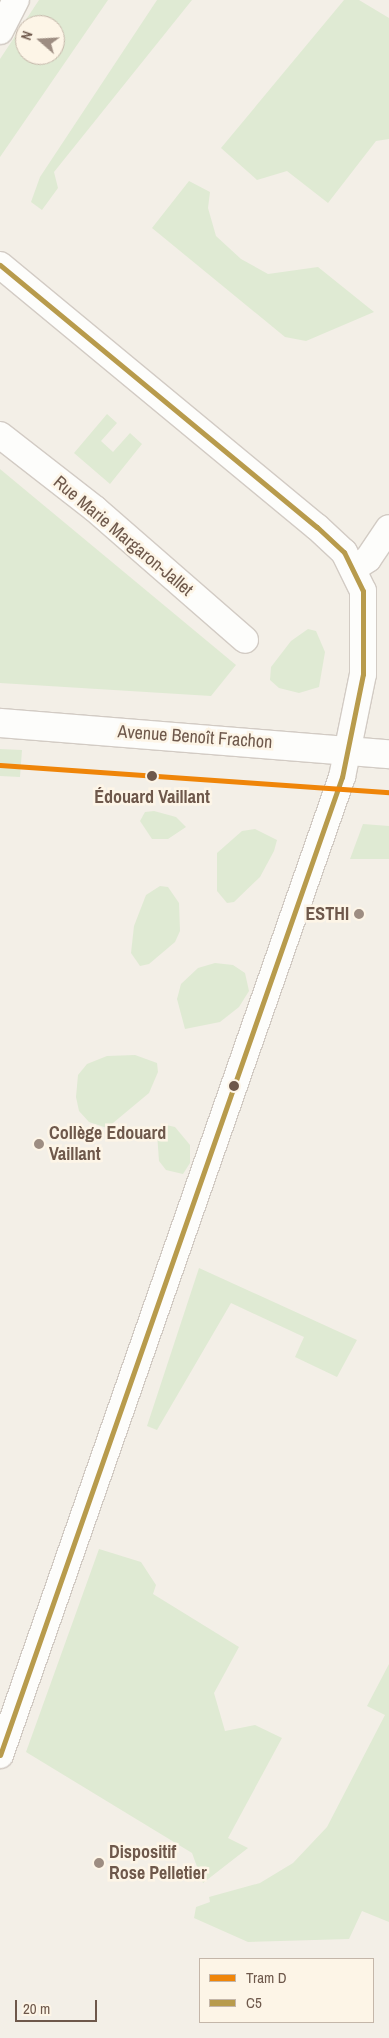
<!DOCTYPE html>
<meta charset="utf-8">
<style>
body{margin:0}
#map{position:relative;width:389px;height:2038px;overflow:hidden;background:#f3efe7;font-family:"Archivo Narrow",sans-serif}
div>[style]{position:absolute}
.green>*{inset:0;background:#dfead3}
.roads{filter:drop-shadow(1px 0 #d2cbc4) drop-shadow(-1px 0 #d2cbc4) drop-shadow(0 1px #d2cbc4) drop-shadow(0 -1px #d2cbc4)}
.minor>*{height:26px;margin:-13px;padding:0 13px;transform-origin:13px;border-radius:13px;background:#fdfdfb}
.tertiary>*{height:28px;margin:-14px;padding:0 14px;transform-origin:14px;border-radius:14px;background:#fdfdfb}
.bus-1>*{height:5px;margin:-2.5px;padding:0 2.5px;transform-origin:2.5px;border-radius:2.5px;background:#b89b4c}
.tram-1>*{height:5px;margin:-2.5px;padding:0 2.5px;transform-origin:2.5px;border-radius:2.5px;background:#ef8509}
.dots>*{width:14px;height:14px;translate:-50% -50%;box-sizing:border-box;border:2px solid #fdf5e7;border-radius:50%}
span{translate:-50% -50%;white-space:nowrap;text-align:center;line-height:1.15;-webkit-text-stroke:5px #fdf5e7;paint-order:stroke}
.street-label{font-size:18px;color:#6e584b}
.stop-label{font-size:18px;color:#6e584b;font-weight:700}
.poi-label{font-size:18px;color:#6e584b;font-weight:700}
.right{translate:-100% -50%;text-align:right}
.left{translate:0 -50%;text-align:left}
.legend{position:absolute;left:199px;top:1958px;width:175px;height:65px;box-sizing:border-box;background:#fdf5e7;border:1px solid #c4b6a9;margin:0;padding:6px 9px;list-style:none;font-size:15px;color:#6e584b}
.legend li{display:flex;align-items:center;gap:10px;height:25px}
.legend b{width:25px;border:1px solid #c4b6a9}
.north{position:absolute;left:15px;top:15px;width:50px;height:50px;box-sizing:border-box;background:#fdf5e7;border:1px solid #c4b6a9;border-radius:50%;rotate:289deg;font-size:14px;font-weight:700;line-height:20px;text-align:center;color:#6e584b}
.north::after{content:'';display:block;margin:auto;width:18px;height:22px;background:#9d8d82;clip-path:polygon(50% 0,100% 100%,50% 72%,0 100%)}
.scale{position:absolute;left:15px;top:2000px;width:82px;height:22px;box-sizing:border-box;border:2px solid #6e584b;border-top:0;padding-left:6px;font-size:15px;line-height:18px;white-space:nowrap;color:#6e584b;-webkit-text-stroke:4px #fdf5e7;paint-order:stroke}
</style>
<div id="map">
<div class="green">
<i style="clip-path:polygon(evenodd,39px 0,108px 0,0 157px,0 59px,39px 0,25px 25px,55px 25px,55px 55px,25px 55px,25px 25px)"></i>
<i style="clip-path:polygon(157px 0,192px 0,54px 172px,58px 188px,42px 210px,31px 202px,40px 177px)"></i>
<i style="clip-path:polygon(344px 0,359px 0,389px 18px,389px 139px,376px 141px,328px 203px,287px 171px,257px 180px,221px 148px)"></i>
<i style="clip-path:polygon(189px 181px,210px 192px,208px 208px,216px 236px,241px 259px,268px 274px,318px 267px,374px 312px,306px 341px,285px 337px,152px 228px)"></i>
<i style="clip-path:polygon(107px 414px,117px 423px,101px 441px,113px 452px,130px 433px,142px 444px,110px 484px,74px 453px)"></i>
<i style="clip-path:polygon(0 469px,236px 665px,211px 696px,0 683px)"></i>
<i style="clip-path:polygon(308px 629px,316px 631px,325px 652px,319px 687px,299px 693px,279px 688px,270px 680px,271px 667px,291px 641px)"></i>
<i style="clip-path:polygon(0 749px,22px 750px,20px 777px,0 776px)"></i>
<i style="clip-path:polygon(154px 811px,176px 817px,186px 827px,168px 839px,152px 839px,140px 821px,145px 812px)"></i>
<i style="clip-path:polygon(363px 824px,389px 826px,389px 859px,350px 859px)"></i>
<i style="clip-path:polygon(255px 829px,277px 840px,274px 851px,260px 877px,234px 902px,227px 903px,217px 891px,217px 853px,242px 831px)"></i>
<i style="clip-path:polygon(160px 886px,168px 887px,179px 903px,180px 931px,175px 942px,149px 964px,140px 966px,131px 953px,134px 926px,146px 895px)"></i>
<i style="clip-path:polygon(215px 963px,233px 965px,245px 973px,249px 991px,239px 1007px,220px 1022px,185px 1029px,177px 999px,181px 984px,198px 968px)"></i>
<i style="clip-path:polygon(135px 1055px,157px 1063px,158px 1072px,149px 1093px,107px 1128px,89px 1122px,79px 1111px,76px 1097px,78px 1075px,87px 1064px,107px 1056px)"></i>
<i style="clip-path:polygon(166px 1125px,175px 1127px,190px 1145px,190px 1163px,183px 1174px,166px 1170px,159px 1161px,157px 1133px)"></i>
<i style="clip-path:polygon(199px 1268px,357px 1340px,337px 1377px,295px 1357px,304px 1337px,231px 1303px,157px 1430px,147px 1426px)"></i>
<i style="clip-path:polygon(99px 1549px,141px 1562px,156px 1585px,153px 1594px,239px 1647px,214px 1693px,225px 1731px,255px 1725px,282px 1738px,228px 1838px,248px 1848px,203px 1883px,192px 1853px,26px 1752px)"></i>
<i style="clip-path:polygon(389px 1664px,389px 1922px,362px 1911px,349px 1939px,248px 1942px,194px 1918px,196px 1907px,210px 1902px,209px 1897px,260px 1883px,293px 1863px,327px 1827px,385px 1715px,367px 1706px)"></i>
</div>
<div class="roads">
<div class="minor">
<i style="left:0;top:31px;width:35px;rotate:-63deg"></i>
<i style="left:0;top:265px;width:411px;rotate:39.6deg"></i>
<i style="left:317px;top:527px;width:37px;rotate:43deg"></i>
<i style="left:344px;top:552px;width:43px;rotate:64deg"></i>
<i style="left:363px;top:591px;width:83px;rotate:90deg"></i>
<i style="left:363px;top:674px;width:105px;rotate:101.5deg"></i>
<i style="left:342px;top:777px;width:1036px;rotate:109.27deg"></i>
<i style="left:0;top:435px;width:120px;rotate:37.9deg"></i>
<i style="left:95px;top:509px;width:199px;rotate:41.1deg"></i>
<i style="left:353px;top:569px;width:18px;rotate:-34deg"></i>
<i style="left:368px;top:559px;width:37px;rotate:-56deg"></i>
</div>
<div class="tertiary">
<i style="left:0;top:723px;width:390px;rotate:4.6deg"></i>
</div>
</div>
<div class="bus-1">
<i style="left:0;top:265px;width:411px;rotate:39.6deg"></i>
<i style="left:317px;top:527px;width:37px;rotate:43deg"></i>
<i style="left:344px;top:552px;width:43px;rotate:64deg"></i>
<i style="left:363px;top:591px;width:83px;rotate:90deg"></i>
<i style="left:363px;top:674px;width:105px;rotate:101.5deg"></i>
<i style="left:342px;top:777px;width:1036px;rotate:109.27deg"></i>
</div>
<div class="tram-1">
<i style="left:0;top:765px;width:390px;rotate:4deg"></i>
</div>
<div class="dots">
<i style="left:152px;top:776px;background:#6e584b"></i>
<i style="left:359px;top:914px;background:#9d8d82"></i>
<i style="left:234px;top:1086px;background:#6e584b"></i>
<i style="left:39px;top:1144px;background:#9d8d82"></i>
<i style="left:99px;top:1863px;background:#9d8d82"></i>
</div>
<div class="street-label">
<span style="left:123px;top:536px;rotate:40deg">Rue Marie Margaron-Jallet</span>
<span style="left:195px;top:737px;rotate:4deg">Avenue Benoît Frachon</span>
</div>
<div class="stop-label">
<span style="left:152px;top:797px">Édouard Vaillant</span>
</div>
<div class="poi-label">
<span class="right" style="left:349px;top:914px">ESTHI</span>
<span class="left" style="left:49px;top:1144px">Collège Edouard<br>Vaillant</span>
<span class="left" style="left:109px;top:1863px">Dispositif<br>Rose Pelletier</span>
</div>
<ul class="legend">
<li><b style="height:6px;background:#ef8509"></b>Tram D</li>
<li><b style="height:6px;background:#b89b4c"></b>C5</li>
</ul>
<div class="north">N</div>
<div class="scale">20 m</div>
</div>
